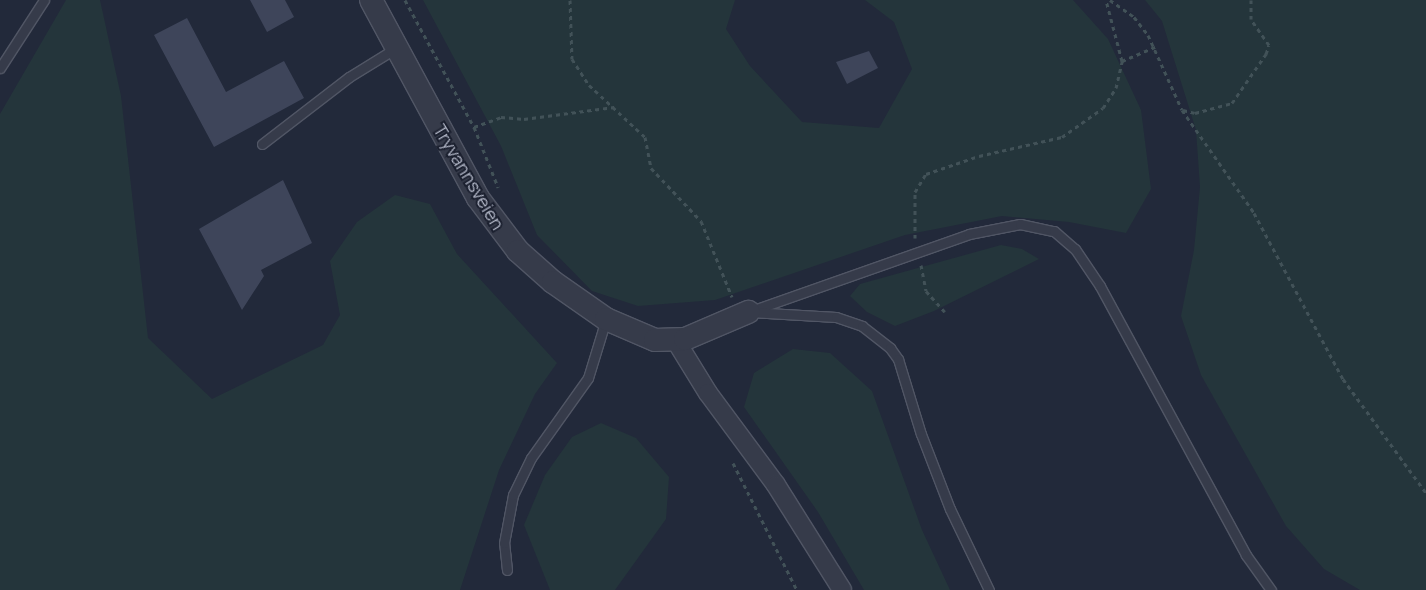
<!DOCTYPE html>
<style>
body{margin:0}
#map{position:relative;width:1426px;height:590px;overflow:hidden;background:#22293a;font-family:Manrope,sans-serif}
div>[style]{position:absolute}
.green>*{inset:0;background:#24353b}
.building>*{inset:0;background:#3e455a}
.path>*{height:3px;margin-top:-1.5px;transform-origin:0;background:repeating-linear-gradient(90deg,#425258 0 4px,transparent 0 8px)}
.roads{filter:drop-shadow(1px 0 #515665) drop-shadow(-1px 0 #515665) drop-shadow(0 1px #515665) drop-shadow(0 -1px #515665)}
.service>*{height:9px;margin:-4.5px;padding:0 4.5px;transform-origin:4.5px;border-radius:4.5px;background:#363b4a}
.minor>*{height:18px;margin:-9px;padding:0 9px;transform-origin:9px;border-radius:9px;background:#363b4a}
.tertiary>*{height:22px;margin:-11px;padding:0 11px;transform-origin:11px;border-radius:11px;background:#363b4a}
span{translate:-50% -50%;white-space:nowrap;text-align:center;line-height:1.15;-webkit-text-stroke:4px #1b202f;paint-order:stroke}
.street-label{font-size:18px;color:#b1b6c6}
</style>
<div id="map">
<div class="green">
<i style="clip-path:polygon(66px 0,100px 0,121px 96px,148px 338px,212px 399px,323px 345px,340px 315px,330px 261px,357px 222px,395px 195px,430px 204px,457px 254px,557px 363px,535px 394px,499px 470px,460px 590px,0 590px,0 114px)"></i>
<i style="clip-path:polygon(423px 0,735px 0,726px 29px,750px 66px,802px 122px,879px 128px,912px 69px,894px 22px,865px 0,1073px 0,1108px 39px,1141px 110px,1151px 189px,1126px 233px,1069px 222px,1002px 216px,905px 235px,715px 300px,638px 306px,592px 291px,537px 235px,501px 146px)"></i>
<i style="clip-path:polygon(1145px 0,1426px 0,1426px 590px,1360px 590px,1324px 569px,1286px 526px,1201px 375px,1181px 316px,1194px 250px,1200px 187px,1196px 130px,1162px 21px)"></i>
<i style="clip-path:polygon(1001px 245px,1022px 249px,1039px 259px,934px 311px,895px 326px,867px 312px,850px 296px,860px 284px)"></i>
<i style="clip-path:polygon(793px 349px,830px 353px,872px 391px,922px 530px,950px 590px,864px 590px,818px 512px,744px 407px,754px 373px)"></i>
<i style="clip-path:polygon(601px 423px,636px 438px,669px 477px,666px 519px,615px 590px,550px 590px,524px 525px,545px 475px,572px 437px)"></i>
</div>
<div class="building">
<i style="clip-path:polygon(250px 0,285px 0,294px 17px,267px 32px)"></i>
<i style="clip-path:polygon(187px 18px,226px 92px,284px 61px,304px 98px,214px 147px,154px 35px)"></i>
<i style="clip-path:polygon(869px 51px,878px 68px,847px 84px,836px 62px)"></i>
<i style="clip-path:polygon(283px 180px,312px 243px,261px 270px,264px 276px,242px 310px,199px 229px)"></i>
</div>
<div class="path">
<i style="left:405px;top:0;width:145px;rotate:61.5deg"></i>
<i style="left:474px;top:127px;width:65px;rotate:68.2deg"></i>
<i style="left:570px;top:0;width:59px;rotate:88.1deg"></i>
<i style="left:572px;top:59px;width:31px;rotate:57deg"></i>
<i style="left:589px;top:85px;width:76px;rotate:42.9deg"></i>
<i style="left:645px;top:137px;width:32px;rotate:79deg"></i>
<i style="left:651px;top:168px;width:73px;rotate:46.7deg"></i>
<i style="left:701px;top:221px;width:82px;rotate:67.8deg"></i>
<i style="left:1110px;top:0;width:29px;rotate:35deg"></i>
<i style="left:1134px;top:17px;width:23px;rotate:52deg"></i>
<i style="left:1148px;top:35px;width:82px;rotate:65.6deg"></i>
<i style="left:1182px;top:110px;width:126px;rotate:55deg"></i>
<i style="left:1254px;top:213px;width:188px;rotate:61.8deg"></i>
<i style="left:1343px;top:379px;width:141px;rotate:53.9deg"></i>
<i style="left:1122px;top:61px;width:36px;rotate:-23deg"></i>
<i style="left:1183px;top:110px;width:12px;rotate:14deg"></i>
<i style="left:1195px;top:113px;width:38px;rotate:-15deg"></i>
<i style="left:1232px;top:103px;width:60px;rotate:-55.2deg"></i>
<i style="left:1266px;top:54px;width:9px;rotate:-72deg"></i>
<i style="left:1269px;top:45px;width:32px;rotate:-125deg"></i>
<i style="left:1251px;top:19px;width:19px;rotate:-90deg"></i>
<i style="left:474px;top:127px;width:29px;rotate:-20deg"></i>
<i style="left:501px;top:117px;width:23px;rotate:5deg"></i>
<i style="left:524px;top:119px;width:91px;rotate:-7.6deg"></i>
<i style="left:915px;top:238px;width:46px;rotate:-90deg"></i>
<i style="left:915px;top:192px;width:21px;rotate:-59deg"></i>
<i style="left:926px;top:174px;width:56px;rotate:-18.8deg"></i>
<i style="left:979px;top:156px;width:85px;rotate:-12.9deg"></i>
<i style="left:1062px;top:137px;width:50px;rotate:-35.3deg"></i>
<i style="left:1103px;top:108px;width:24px;rotate:-57deg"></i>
<i style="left:1116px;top:88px;width:28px;rotate:-77deg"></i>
<i style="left:1122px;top:61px;width:63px;rotate:-104.7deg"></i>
<i style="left:921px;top:265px;width:26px;rotate:79deg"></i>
<i style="left:926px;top:291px;width:28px;rotate:48deg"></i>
<i style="left:733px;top:463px;width:142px;rotate:63.3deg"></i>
</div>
<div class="roads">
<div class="service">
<i style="left:0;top:68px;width:81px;rotate:-57.1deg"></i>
<i style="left:262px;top:144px;width:110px;rotate:-37.6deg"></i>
<i style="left:349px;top:77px;width:55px;rotate:-31.7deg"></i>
<i style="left:748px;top:312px;width:234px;rotate:-19.4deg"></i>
<i style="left:969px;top:234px;width:52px;rotate:-11.1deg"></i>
<i style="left:1020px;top:224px;width:35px;rotate:12deg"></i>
<i style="left:1054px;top:231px;width:28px;rotate:41deg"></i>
<i style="left:1075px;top:249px;width:45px;rotate:56deg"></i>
<i style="left:1100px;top:286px;width:306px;rotate:61.5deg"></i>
<i style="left:1246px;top:555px;width:43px;rotate:54.5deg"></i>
<i style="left:750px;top:312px;width:86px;rotate:3.3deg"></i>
<i style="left:836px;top:317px;width:28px;rotate:19deg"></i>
<i style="left:862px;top:326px;width:36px;rotate:38deg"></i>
<i style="left:890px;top:348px;width:14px;rotate:54deg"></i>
<i style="left:898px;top:359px;width:78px;rotate:73deg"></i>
<i style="left:921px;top:434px;width:80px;rotate:68.9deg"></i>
<i style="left:950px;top:509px;width:90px;rotate:64.3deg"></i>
<i style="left:507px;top:570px;width:27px;rotate:-96deg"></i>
<i style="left:504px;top:543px;width:49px;rotate:-79.4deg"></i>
<i style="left:513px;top:495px;width:41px;rotate:-64.1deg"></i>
<i style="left:531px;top:458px;width:98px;rotate:-54.5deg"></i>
<i style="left:588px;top:378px;width:62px;rotate:-73deg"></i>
</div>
<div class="minor">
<i style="left:676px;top:341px;width:61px;rotate:58.4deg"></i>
<i style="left:708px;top:393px;width:114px;rotate:53.5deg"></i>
<i style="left:776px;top:485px;width:124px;rotate:57.8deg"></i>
</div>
<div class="tertiary">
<i style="left:371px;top:0;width:225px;rotate:61.6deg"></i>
<i style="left:478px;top:198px;width:66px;rotate:53deg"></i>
<i style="left:518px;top:251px;width:47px;rotate:41.5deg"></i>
<i style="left:553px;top:282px;width:65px;rotate:34.9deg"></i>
<i style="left:606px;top:319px;width:53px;rotate:23.2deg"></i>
<i style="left:655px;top:340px;width:30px;rotate:-2deg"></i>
<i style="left:685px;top:339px;width:69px;rotate:-23.2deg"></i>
</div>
</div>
<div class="street-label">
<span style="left:469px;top:177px;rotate:59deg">Tryvannsveien</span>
</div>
</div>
